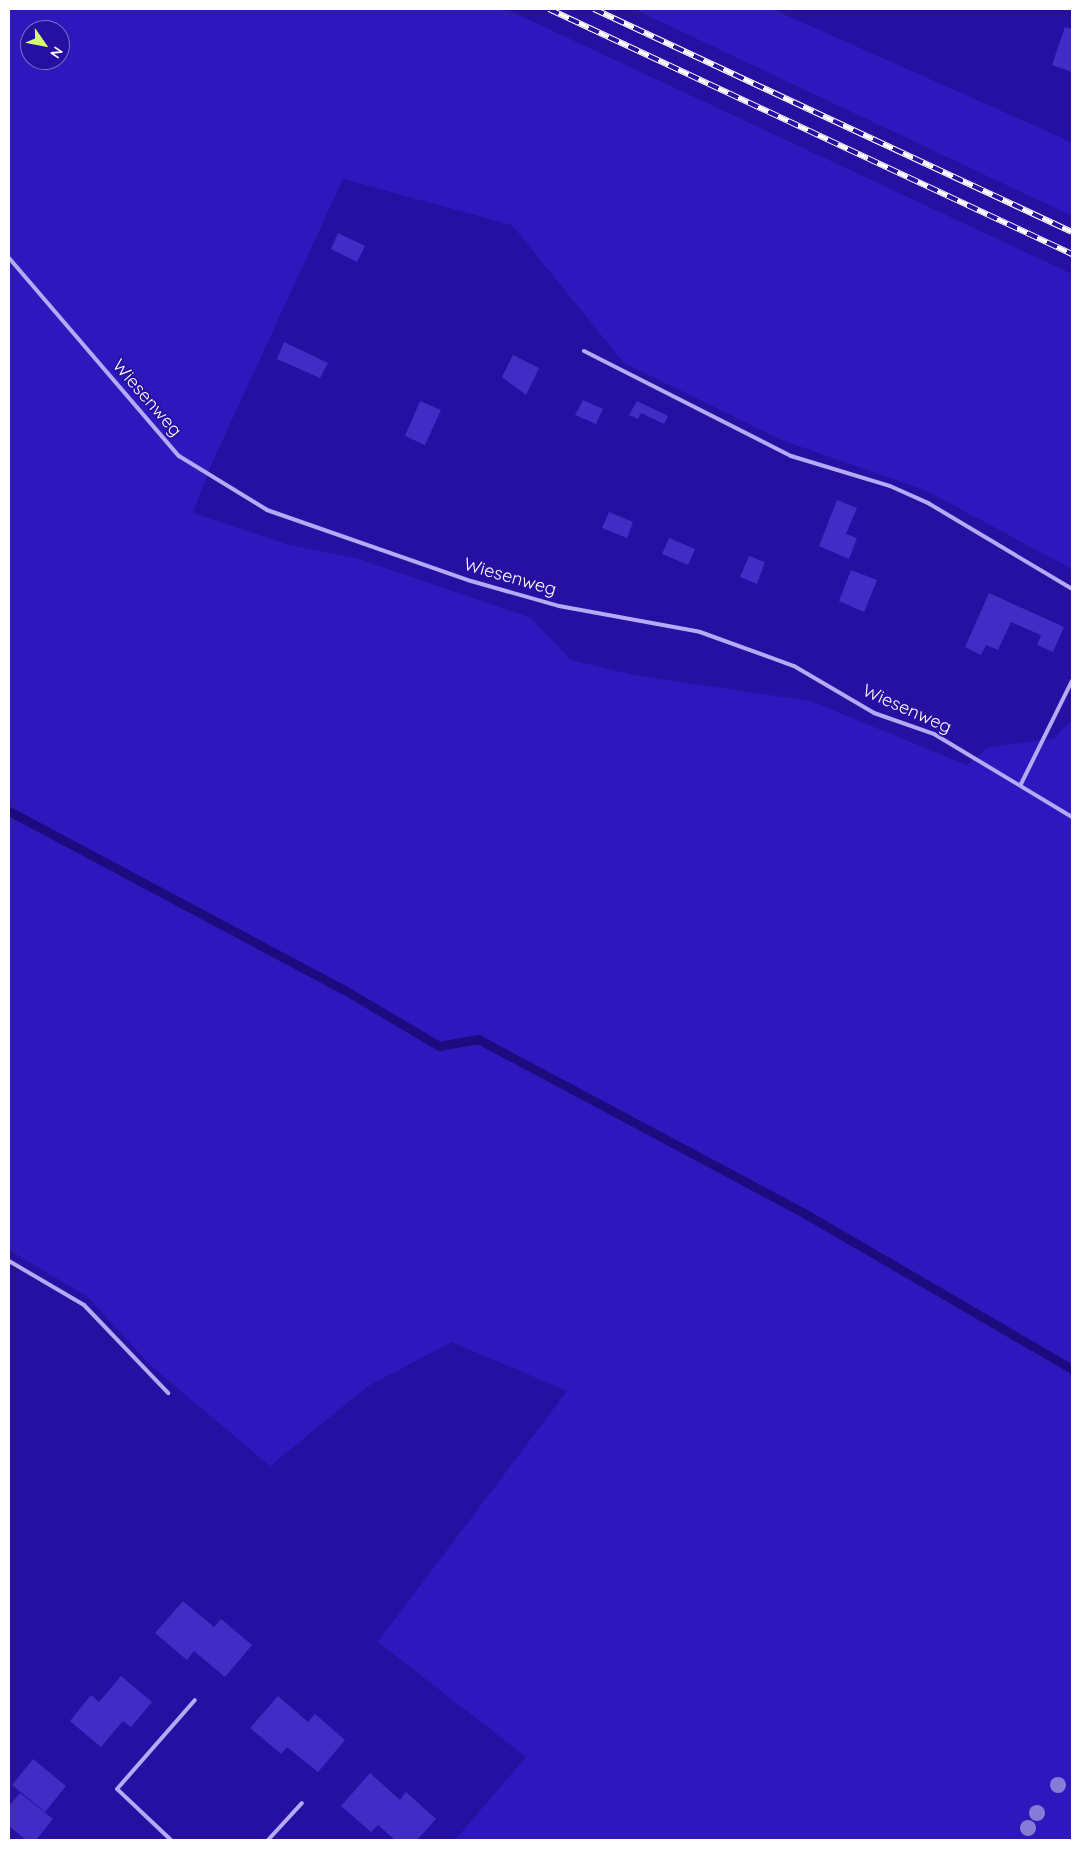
<!DOCTYPE html>
<style>
body{margin:0}
#map{position:relative;width:1081px;height:1849px;overflow:hidden;background:#2610a2;font-family:Quicksand,sans-serif}
div>[style]{position:absolute}
.green>*{inset:0;background:#2e18bd}
.stream>*{height:9px;margin:-4.5px;padding:0 4.5px;transform-origin:4.5px;border-radius:4.5px;background:#1c0a7e}
.building>*{inset:0;background:#412cc6}
.service>*{height:4px;margin:-2px;padding:0 2px;transform-origin:2px;border-radius:2px;background:#b4aaf6}
.rail>*{height:5.5px;margin-top:-2.75px;transform-origin:0;background:repeating-linear-gradient(90deg,#2610a2 0 11px,#fff 0 22px);box-sizing:border-box;border-block:1px solid #fff}
.trees>*{width:16px;height:16px;margin:-8px;border-radius:50%;background:#887bd5}
span{translate:-50% -50%;white-space:nowrap;text-align:center;line-height:1.15;-webkit-text-stroke:4px #2610a2;paint-order:stroke}
.street-label{font-size:18px;color:#fff}
.frame{position:absolute;inset:0;border:10px solid #fff;pointer-events:none}
.north{position:absolute;left:20px;top:20px;width:50px;height:50px;box-sizing:border-box;background:#2610a2;border:1px solid #7d70c7;border-radius:50%;rotate:123deg;font-size:14px;font-weight:700;line-height:20px;text-align:center;color:#fff}
.north::after{content:'';display:block;margin:auto;width:18px;height:22px;background:#d4ff6f;clip-path:polygon(50% 0,100% 100%,50% 72%,0 100%)}
</style>
<div id="map">
<div class="green">
<i style="clip-path:polygon(evenodd,9px 9px,506px 9px,1072px 274px,1072px 569px,925px 490px,784px 441px,624px 363px,512px 225px,343px 179px,212px 463px,193px 513px,289px 545px,359px 559px,531px 618px,571px 660px,634px 675px,810px 701px,967px 765px,989px 747px,1054px 739px,1072px 719px,1072px 1840px,455px 1840px,526px 1757px,378px 1642px,567px 1391px,452px 1342px,368px 1386px,270px 1466px,150px 1365px,88px 1297px,9px 1250px,9px 9px,30px 30px,60px 30px,60px 60px,30px 60px,30px 30px)"></i>
<i style="clip-path:polygon(634px 9px,772px 9px,1060px 137px,1072px 143px,1072px 216px)"></i>
</div>
<div class="stream">
<i style="left:9px;top:811px;width:378px;rotate:28.1deg"></i>
<i style="left:343px;top:989px;width:112px;rotate:30.7deg"></i>
<i style="left:439px;top:1046px;width:40px;rotate:-10deg"></i>
<i style="left:478px;top:1039px;width:370px;rotate:28.1deg"></i>
<i style="left:804px;top:1213px;width:310px;rotate:30.2deg"></i>
</div>
<div class="building">
<i style="clip-path:polygon(1065px 27px,1072px 29px,1072px 72px,1052px 65px)"></i>
<i style="clip-path:polygon(338px 233px,365px 246px,357px 262px,331px 249px)"></i>
<i style="clip-path:polygon(284px 342px,328px 363px,320px 378px,277px 359px)"></i>
<i style="clip-path:polygon(513px 355px,539px 368px,526px 395px,502px 377px)"></i>
<i style="clip-path:polygon(583px 400px,603px 409px,596px 424px,575px 415px)"></i>
<i style="clip-path:polygon(420px 401px,441px 410px,425px 445px,405px 436px)"></i>
<i style="clip-path:polygon(637px 401px,668px 416px,664px 424px,641px 413px,638px 419px,629px 415px)"></i>
<i style="clip-path:polygon(837px 500px,857px 508px,846px 534px,857px 538px,849px 559px,819px 546px)"></i>
<i style="clip-path:polygon(609px 512px,633px 522px,627px 538px,602px 528px)"></i>
<i style="clip-path:polygon(669px 538px,695px 549px,688px 565px,662px 554px)"></i>
<i style="clip-path:polygon(749px 556px,765px 562px,757px 584px,740px 577px)"></i>
<i style="clip-path:polygon(851px 570px,877px 580px,864px 612px,839px 601px)"></i>
<i style="clip-path:polygon(989px 593px,1064px 627px,1053px 652px,1037px 645px,1041px 635px,1011px 622px,998px 650px,986px 645px,981px 655px,965px 647px)"></i>
<i style="clip-path:polygon(183px 1601px,214px 1627px,221px 1619px,252px 1645px,225px 1677px,194px 1651px,187px 1660px,155px 1633px)"></i>
<i style="clip-path:polygon(121px 1676px,152px 1702px,131px 1727px,123px 1721px,101px 1747px,70px 1721px,91px 1695px,99px 1702px)"></i>
<i style="clip-path:polygon(278px 1696px,308px 1722px,315px 1714px,345px 1740px,318px 1772px,287px 1747px,281px 1754px,250px 1728px)"></i>
<i style="clip-path:polygon(33px 1759px,66px 1786px,45px 1812px,12px 1785px)"></i>
<i style="clip-path:polygon(370px 1773px,400px 1800px,406px 1792px,436px 1819px,417px 1840px,395px 1840px,378px 1825px,371px 1832px,341px 1806px)"></i>
<i style="clip-path:polygon(20px 1793px,53px 1819px,36px 1840px,26px 1840px,9px 1826px,9px 1806px)"></i>
</div>
<div class="service">
<i style="left:9px;top:258px;width:261px;rotate:49.4deg"></i>
<i style="left:179px;top:456px;width:103px;rotate:31.5deg"></i>
<i style="left:267px;top:510px;width:216px;rotate:19.2deg"></i>
<i style="left:471px;top:581px;width:91px;rotate:15.9deg"></i>
<i style="left:559px;top:606px;width:143px;rotate:10.4deg"></i>
<i style="left:700px;top:632px;width:100px;rotate:19.9deg"></i>
<i style="left:794px;top:666px;width:93px;rotate:30.4deg"></i>
<i style="left:874px;top:713px;width:64px;rotate:19.3deg"></i>
<i style="left:934px;top:734px;width:161px;rotate:31deg"></i>
<i style="left:584px;top:351px;width:232px;rotate:26.9deg"></i>
<i style="left:791px;top:456px;width:103px;rotate:16.9deg"></i>
<i style="left:890px;top:486px;width:42px;rotate:24.1deg"></i>
<i style="left:928px;top:503px;width:168px;rotate:30.8deg"></i>
<i style="left:1021px;top:784px;width:115px;rotate:-63.7deg"></i>
<i style="left:9px;top:1261px;width:87px;rotate:30.4deg"></i>
<i style="left:84px;top:1305px;width:122px;rotate:46.3deg"></i>
<i style="left:171px;top:1840px;width:74px;rotate:-136.6deg"></i>
<i style="left:117px;top:1789px;width:118px;rotate:-48.8deg"></i>
<i style="left:268px;top:1840px;width:50px;rotate:-47.4deg"></i>
</div>
<div class="rail">
<i style="left:549px;top:9px;width:578px;rotate:25.1deg"></i>
<i style="left:594px;top:9px;width:527px;rotate:25.01deg"></i>
</div>
<div class="trees">
<i style="left:1058px;top:1785px"></i>
<i style="left:1037px;top:1813px"></i>
<i style="left:1028px;top:1828px"></i>
</div>
<div class="street-label">
<span style="left:147px;top:398px;rotate:49deg">Wiesenweg</span>
<span style="left:510px;top:577px;rotate:16deg">Wiesenweg</span>
<span style="left:907px;top:709px;rotate:24deg">Wiesenweg</span>
</div>
<div class="frame"></div>
<div class="north">N</div>
</div>
